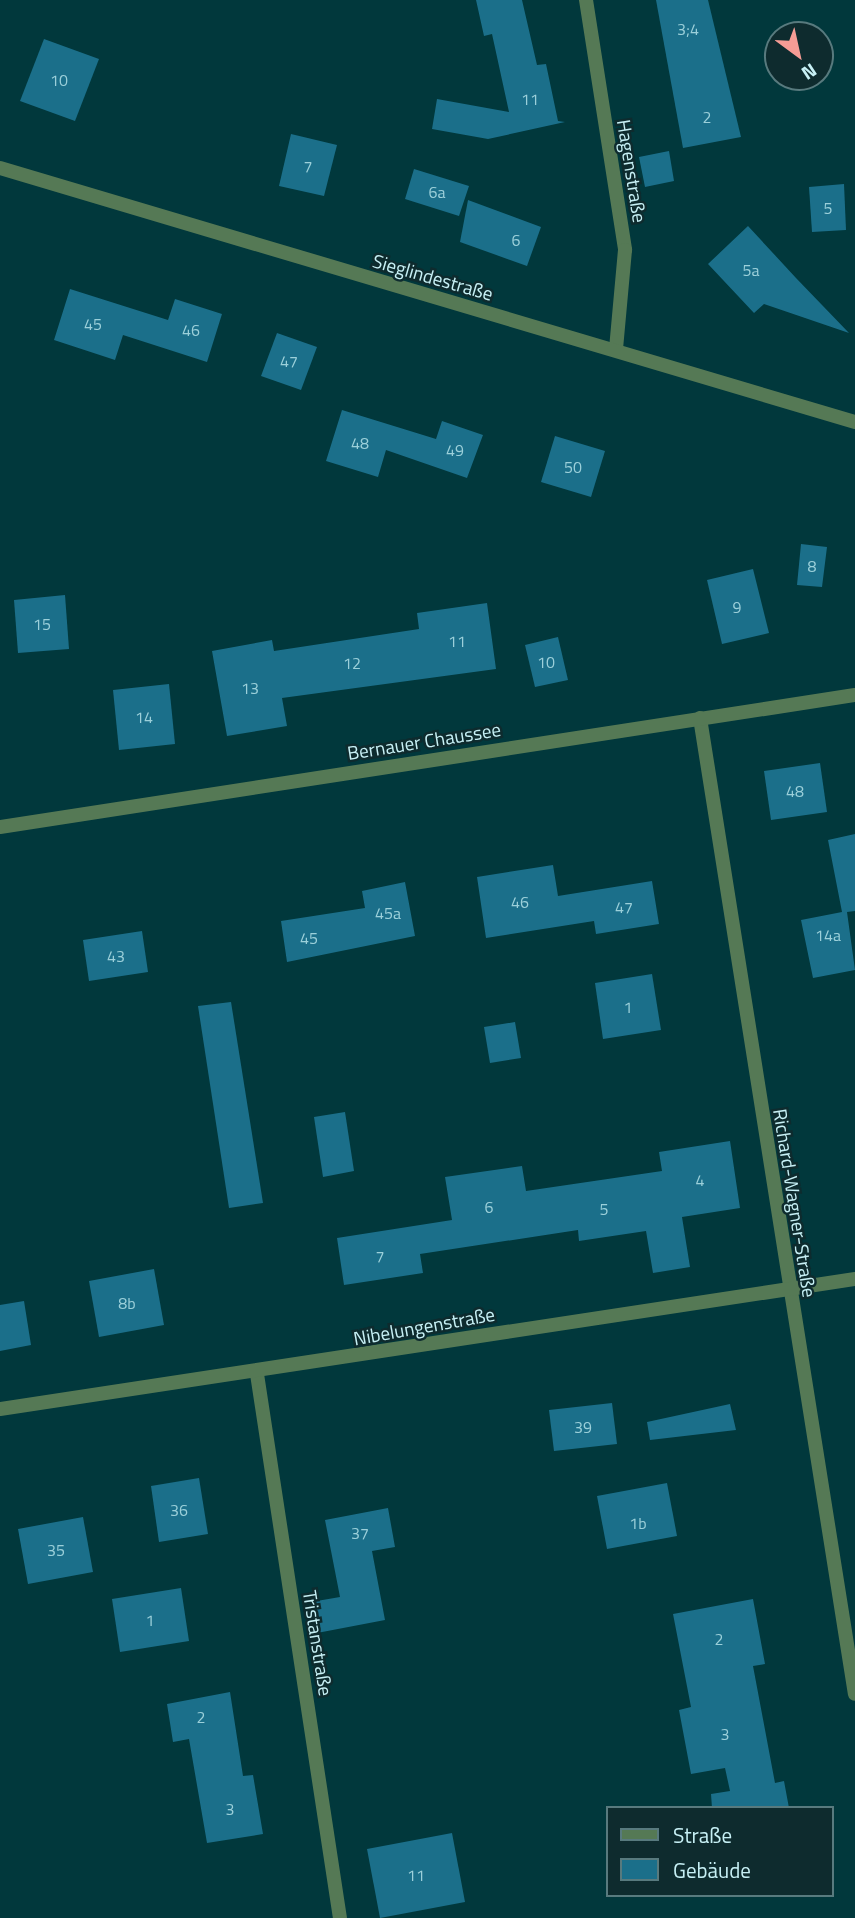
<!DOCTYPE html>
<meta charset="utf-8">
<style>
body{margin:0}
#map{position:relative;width:855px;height:1918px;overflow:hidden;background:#01383c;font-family:"Titillium Web",sans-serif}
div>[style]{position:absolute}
.building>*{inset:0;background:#1b6f8a}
.minor>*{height:14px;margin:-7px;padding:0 7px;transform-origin:7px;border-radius:7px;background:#557955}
span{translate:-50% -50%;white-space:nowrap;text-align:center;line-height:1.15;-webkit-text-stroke:5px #0e2b2e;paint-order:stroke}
.number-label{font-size:16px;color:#9cd0da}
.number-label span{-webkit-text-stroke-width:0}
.street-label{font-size:19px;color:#c7f0f5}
.legend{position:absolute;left:606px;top:1806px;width:228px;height:91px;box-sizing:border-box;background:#0e2b2e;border:2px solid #587a7e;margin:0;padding:9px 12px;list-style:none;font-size:21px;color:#c7f0f5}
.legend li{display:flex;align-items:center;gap:14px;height:35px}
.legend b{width:35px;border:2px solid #587a7e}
.north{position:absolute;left:764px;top:21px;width:70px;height:70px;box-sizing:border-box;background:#0e2b2e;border:2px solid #587a7e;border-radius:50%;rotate:147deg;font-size:19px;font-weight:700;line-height:28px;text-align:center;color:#c7f0f5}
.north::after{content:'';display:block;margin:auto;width:24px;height:32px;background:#f59c95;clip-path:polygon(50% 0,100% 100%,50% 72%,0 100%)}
</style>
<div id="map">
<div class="building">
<i style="clip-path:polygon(476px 0,522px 0,537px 65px,546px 64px,558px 121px,565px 122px,488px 139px,432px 129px,437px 99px,509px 112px,492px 34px,484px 36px)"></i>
<i style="clip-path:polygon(656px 0,708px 0,741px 137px,683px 148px)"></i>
<i style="clip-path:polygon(44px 39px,99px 59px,75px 121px,20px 101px)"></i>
<i style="clip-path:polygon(291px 134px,337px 145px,324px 196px,279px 186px)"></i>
<i style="clip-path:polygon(669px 151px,674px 181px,645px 187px,639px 157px)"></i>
<i style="clip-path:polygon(414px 169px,469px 186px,459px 216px,405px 199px)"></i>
<i style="clip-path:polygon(844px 184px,846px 230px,812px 232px,809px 187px)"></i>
<i style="clip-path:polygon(468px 200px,541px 227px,527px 266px,460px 242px)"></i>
<i style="clip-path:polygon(748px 226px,796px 278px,849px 333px,764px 304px,754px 313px,708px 264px)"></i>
<i style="clip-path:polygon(70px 289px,168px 320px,175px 299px,222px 314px,207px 362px,123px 335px,115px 360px,54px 340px)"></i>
<i style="clip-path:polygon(277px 333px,317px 347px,301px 390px,261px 376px)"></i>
<i style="clip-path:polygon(342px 410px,436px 439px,442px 421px,483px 435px,467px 478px,386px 450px,378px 477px,326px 461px)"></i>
<i style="clip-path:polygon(555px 436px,605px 451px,591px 497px,541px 482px)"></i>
<i style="clip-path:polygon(801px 544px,827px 547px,822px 587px,797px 585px)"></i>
<i style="clip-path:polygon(753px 569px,769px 633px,722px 644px,707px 580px)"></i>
<i style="clip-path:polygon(65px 595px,69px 649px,18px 653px,14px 600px)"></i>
<i style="clip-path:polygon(487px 603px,496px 669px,282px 698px,287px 726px,227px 736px,212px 651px,272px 640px,274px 651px,419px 629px,417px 613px)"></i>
<i style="clip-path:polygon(558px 637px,568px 680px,535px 687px,525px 645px)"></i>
<i style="clip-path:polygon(169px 684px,175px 744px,119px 750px,113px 690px)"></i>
<i style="clip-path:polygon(820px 763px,827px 812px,771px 820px,764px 771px)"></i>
<i style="clip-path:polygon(855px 834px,855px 911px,847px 912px,855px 970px,813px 978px,801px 920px,842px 912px,828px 840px)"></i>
<i style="clip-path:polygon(553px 865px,558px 896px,652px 881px,659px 924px,596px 934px,594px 921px,486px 938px,477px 877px)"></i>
<i style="clip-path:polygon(405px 882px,415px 936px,287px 962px,281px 921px,365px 908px,362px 891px)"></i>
<i style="clip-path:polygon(142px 931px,148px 972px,89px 981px,83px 940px)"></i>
<i style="clip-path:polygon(652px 974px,661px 1030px,603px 1039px,595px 983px)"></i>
<i style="clip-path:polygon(231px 1002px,263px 1203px,229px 1208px,198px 1006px)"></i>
<i style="clip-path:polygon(515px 1022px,521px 1058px,490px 1063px,484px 1027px)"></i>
<i style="clip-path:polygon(345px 1112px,354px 1171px,323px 1177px,314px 1117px)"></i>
<i style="clip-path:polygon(730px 1141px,740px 1208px,682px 1217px,690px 1267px,653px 1273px,646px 1231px,579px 1241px,578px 1230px,420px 1254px,423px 1273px,344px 1285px,337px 1238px,452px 1220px,445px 1177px,522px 1166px,526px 1191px,662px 1171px,659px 1152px)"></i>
<i style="clip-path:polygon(154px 1269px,164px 1325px,99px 1337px,89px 1281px)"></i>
<i style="clip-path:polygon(24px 1301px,31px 1345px,0 1351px,0 1305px)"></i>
<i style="clip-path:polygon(612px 1403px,617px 1444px,554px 1451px,549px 1410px)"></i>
<i style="clip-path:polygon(730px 1404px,736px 1430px,650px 1440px,647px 1422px)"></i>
<i style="clip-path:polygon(199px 1478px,208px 1534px,159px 1542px,151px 1486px)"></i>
<i style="clip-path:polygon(667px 1483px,677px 1536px,607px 1549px,597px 1496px)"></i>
<i style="clip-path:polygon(388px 1508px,395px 1547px,372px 1551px,385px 1620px,317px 1633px,311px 1602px,340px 1597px,325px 1520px)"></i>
<i style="clip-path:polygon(83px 1517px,93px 1572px,28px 1584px,18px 1529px)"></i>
<i style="clip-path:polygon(181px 1588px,189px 1641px,120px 1652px,112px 1599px)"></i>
<i style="clip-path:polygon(753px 1599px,765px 1664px,753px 1666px,775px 1783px,784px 1781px,789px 1808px,712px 1808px,711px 1794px,730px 1791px,725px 1768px,691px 1774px,679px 1710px,691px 1707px,673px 1614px)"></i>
<i style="clip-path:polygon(230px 1692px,243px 1776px,253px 1775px,263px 1834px,207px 1843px,189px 1739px,173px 1742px,167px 1704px)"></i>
<i style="clip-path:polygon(452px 1833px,465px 1902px,380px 1918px,367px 1849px)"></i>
</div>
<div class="minor">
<i style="left:586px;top:0;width:253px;rotate:81.1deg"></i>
<i style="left:625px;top:250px;width:99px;rotate:95.2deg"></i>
<i style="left:0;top:168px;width:892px;rotate:16.55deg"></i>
<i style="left:700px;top:718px;width:988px;rotate:80.98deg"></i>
<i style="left:0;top:827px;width:865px;rotate:-8.78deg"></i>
<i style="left:257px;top:1374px;width:550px;rotate:81.33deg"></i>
<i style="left:0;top:1409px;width:865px;rotate:-8.65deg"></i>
</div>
<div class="number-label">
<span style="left:688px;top:29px">3;4</span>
<span style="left:59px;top:80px">10</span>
<span style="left:530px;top:99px">11</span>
<span style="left:707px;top:117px">2</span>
<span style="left:308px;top:166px">7</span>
<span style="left:437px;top:192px">6a</span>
<span style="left:828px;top:208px">5</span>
<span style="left:516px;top:240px">6</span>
<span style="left:751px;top:270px">5a</span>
<span style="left:93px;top:324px">45</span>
<span style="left:191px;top:330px">46</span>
<span style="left:289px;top:361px">47</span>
<span style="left:360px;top:443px">48</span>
<span style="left:455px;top:450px">49</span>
<span style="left:573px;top:467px">50</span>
<span style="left:812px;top:566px">8</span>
<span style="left:737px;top:607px">9</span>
<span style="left:42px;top:624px">15</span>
<span style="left:457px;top:641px">11</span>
<span style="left:546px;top:662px">10</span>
<span style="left:352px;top:663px">12</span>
<span style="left:250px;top:688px">13</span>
<span style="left:144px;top:717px">14</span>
<span style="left:795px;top:791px">48</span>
<span style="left:520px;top:902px">46</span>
<span style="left:624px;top:907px">47</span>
<span style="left:388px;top:913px">45a</span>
<span style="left:828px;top:935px">14a</span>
<span style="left:309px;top:938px">45</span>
<span style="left:116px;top:956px">43</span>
<span style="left:628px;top:1007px">1</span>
<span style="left:700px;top:1180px">4</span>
<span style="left:489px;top:1207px">6</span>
<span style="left:604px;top:1209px">5</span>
<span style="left:380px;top:1256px">7</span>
<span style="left:127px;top:1303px">8b</span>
<span style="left:583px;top:1427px">39</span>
<span style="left:179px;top:1510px">36</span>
<span style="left:638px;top:1523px">1b</span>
<span style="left:360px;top:1533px">37</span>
<span style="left:56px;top:1550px">35</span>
<span style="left:150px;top:1620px">1</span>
<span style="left:719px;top:1639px">2</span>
<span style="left:201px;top:1717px">2</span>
<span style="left:725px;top:1734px">3</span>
<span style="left:230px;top:1809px">3</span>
<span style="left:416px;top:1875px">11</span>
</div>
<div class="street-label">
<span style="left:632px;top:171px;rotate:81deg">Hagenstraße</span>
<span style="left:433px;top:277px;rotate:16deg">Sieglindestraße</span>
<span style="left:424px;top:741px;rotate:-9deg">Bernauer Chaussee</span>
<span style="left:795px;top:1203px;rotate:81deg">Richard-Wagner-Straße</span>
<span style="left:424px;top:1326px;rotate:-10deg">Nibelungenstraße</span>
<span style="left:318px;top:1643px;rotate:81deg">Tristanstraße</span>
</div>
<ul class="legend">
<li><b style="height:9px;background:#557955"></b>Straße</li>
<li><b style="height:19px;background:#1b6f8a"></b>Gebäude</li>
</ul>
<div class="north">N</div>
</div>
